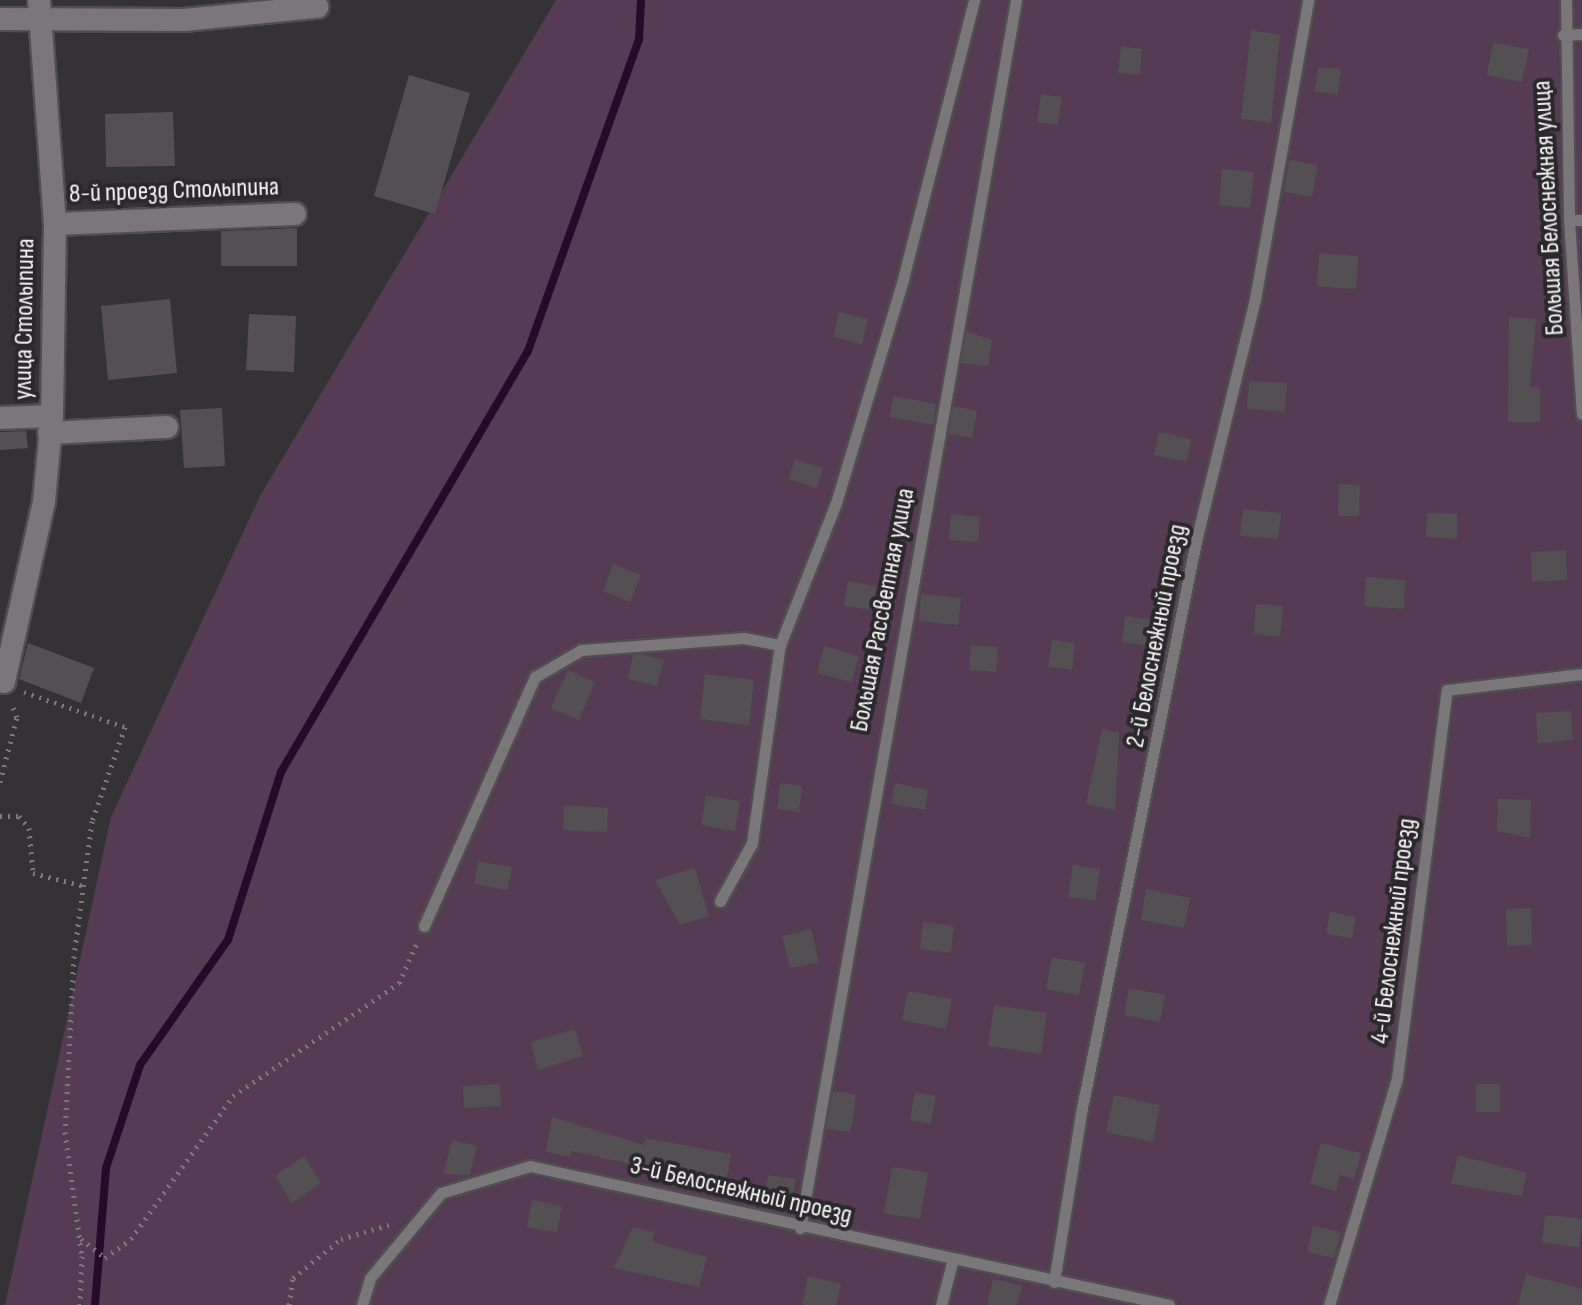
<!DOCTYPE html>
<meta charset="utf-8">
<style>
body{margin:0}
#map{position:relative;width:1582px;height:1305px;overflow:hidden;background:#353235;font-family:"Sofia Sans Condensed",sans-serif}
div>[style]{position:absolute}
.green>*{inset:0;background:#553c54}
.stream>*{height:8px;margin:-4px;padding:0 4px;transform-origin:4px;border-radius:4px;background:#280929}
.building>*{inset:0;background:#534f53}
.path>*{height:5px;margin-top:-2.5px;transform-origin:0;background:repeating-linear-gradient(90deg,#7c797c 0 2px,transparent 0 8px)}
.roads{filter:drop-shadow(2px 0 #514e50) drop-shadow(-2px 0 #514e50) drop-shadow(0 2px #514e50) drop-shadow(0 -2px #514e50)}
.lane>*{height:11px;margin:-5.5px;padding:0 5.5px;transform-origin:5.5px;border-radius:5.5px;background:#7a767a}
.street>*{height:22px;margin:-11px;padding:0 11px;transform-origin:11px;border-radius:11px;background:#7a767a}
span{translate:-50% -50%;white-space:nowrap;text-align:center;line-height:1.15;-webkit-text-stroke:8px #2b282b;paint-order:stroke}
.street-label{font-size:26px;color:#f6f4f6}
</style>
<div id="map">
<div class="green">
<i style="clip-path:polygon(556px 0,1582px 0,1582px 1305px,5px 1305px,111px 817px,260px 496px)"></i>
</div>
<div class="stream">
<i style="left:95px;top:1305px;width:137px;rotate:-85.4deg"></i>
<i style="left:106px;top:1168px;width:108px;rotate:-71.7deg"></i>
<i style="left:140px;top:1065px;width:153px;rotate:-54.9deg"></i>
<i style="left:228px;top:940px;width:176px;rotate:-72.5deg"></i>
<i style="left:281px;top:772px;width:488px;rotate:-59.6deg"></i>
<i style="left:528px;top:351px;width:331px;rotate:-70.4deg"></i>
<i style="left:639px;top:39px;width:39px;rotate:-87deg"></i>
</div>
<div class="building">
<i style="clip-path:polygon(1251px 30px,1280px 35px,1271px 123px,1241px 119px)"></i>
<i style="clip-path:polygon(1493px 42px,1529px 49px,1522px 82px,1487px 75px)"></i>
<i style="clip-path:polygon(1121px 46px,1142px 49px,1140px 75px,1118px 73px)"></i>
<i style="clip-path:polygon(1318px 67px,1341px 69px,1338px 94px,1315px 92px)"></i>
<i style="clip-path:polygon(409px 75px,470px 93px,435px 214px,374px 196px)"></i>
<i style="clip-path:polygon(1041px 94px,1062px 97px,1058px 125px,1037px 122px)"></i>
<i style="clip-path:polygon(173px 112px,175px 166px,106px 167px,105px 114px)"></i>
<i style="clip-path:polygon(1289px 160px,1318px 165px,1312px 197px,1284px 192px)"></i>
<i style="clip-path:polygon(1222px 169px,1254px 172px,1250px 208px,1219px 205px)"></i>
<i style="clip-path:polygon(297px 228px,297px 266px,221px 266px,221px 231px)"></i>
<i style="clip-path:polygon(1319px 253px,1358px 256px,1356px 289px,1317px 286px)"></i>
<i style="clip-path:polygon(170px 299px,177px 373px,108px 380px,101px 306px)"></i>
<i style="clip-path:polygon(839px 312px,868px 319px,862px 344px,833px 337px)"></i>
<i style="clip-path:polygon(249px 314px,296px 316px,294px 372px,246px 370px)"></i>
<i style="clip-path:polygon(1509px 317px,1536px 319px,1530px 387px,1540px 387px,1540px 422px,1508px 422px)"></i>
<i style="clip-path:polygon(966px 331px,992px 340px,988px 366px,961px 363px)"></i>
<i style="clip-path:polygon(1249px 381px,1287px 383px,1285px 412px,1247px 409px)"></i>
<i style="clip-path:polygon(893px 396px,936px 404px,933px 425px,890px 417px)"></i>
<i style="clip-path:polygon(953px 406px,977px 411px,972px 438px,948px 434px)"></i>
<i style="clip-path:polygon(222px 408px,225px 466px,184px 468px,180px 410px)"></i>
<i style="clip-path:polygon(26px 431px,28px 448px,0 450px,0 432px)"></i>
<i style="clip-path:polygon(1159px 432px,1191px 439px,1187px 462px,1154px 455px)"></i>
<i style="clip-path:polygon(795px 459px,823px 468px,817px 488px,789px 479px)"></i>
<i style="clip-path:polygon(1339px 484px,1360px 485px,1359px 516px,1338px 516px)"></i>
<i style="clip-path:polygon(1243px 509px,1281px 513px,1278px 539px,1240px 536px)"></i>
<i style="clip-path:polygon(1427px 513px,1457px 514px,1457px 539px,1426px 537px)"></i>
<i style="clip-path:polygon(951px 514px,980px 517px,978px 542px,949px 540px)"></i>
<i style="clip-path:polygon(1566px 550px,1567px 580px,1532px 582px,1531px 552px)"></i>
<i style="clip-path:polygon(613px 564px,641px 575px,630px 602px,603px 591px)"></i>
<i style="clip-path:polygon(1366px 577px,1405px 580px,1404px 609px,1364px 606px)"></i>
<i style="clip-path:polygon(848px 581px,876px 586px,872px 610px,844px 606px)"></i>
<i style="clip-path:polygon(921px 594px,961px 598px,958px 625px,919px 621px)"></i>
<i style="clip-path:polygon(1256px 604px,1283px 606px,1280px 637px,1254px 634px)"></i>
<i style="clip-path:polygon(1125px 616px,1160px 621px,1156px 647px,1122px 642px)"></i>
<i style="clip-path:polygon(1052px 640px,1075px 643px,1072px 670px,1048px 667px)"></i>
<i style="clip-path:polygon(28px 643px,94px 668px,81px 703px,19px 679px)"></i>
<i style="clip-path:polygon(971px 645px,998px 647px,996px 672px,969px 670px)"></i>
<i style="clip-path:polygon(824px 646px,859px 656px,852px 682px,817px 673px)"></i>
<i style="clip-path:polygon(640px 654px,664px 660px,657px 686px,628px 679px,633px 655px)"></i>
<i style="clip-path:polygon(568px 670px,595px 682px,579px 720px,551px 708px)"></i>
<i style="clip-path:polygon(705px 674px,754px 680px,749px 725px,700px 719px)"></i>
<i style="clip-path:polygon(1571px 711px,1573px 740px,1538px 743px,1536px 713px)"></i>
<i style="clip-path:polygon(1102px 729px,1119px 733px,1115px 810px,1086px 804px)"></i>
<i style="clip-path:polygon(780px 783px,802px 786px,799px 812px,777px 809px)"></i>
<i style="clip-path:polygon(895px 783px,928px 790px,925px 810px,891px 804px)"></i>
<i style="clip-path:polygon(706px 795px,740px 801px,735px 831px,701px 825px)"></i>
<i style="clip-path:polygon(1498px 799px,1531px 800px,1530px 838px,1497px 831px)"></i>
<i style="clip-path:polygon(564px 805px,608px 808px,607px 832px,563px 830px)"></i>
<i style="clip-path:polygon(478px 861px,512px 867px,507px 890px,474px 884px)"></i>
<i style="clip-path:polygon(1073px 865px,1100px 869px,1095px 901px,1068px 897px)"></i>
<i style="clip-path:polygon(695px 868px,709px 916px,680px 925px,655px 880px)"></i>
<i style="clip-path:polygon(1146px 889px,1190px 898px,1184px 928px,1141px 920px)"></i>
<i style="clip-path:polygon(1531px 908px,1532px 945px,1507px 946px,1506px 909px)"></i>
<i style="clip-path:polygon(1330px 912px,1356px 917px,1352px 939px,1326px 933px)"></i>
<i style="clip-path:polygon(923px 922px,954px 926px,951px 953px,920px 949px)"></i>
<i style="clip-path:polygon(811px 929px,819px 962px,790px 968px,782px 936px)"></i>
<i style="clip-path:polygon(1052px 957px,1085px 963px,1079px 995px,1046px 989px)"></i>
<i style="clip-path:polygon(1129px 988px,1165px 995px,1160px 1022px,1124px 1015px)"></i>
<i style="clip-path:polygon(908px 991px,952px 999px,946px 1029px,902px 1020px)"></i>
<i style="clip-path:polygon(994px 1005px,1047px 1013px,1041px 1054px,988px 1046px)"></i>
<i style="clip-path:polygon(575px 1029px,583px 1056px,538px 1070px,531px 1042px)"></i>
<i style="clip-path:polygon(500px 1084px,501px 1106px,464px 1108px,463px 1086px)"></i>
<i style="clip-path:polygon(1476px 1084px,1500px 1084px,1500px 1112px,1476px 1112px)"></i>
<i style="clip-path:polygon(833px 1091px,856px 1094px,851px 1132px,826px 1129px)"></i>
<i style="clip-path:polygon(915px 1092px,936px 1096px,931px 1124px,910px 1120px)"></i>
<i style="clip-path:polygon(1114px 1095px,1160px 1105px,1153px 1142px,1106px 1132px)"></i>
<i style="clip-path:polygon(552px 1117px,644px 1145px,645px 1138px,731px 1154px,726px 1185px,572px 1151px,571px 1157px,546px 1152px)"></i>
<i style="clip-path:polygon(452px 1140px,477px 1146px,470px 1175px,443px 1174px)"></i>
<i style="clip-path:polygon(1321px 1143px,1361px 1153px,1354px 1179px,1340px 1175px,1336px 1191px,1310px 1184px)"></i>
<i style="clip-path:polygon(1458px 1155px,1527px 1173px,1522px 1196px,1451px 1184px)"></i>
<i style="clip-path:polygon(304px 1156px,321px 1183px,292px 1203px,275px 1176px)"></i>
<i style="clip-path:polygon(892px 1167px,928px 1173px,920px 1219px,884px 1213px)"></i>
<i style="clip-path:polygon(768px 1175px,796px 1179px,789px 1211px,762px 1206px)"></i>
<i style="clip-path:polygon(532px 1200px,562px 1206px,557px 1232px,527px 1227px)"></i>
<i style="clip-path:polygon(1545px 1215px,1582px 1219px,1579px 1247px,1542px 1242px)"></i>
<i style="clip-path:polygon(1313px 1226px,1341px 1232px,1334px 1258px,1307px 1252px)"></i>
<i style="clip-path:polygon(633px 1227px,654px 1232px,652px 1242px,707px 1257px,699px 1287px,614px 1268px)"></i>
<i style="clip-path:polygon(1526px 1274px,1582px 1289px,1582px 1305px,1518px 1305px)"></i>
<i style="clip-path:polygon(808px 1276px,841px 1284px,836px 1305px,802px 1305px)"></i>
<i style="clip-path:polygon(993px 1279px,1022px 1286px,1017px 1305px,987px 1305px)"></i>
</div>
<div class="path">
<i style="left:24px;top:692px;width:107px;rotate:19.1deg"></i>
<i style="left:125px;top:727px;width:100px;rotate:109.3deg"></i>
<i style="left:92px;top:821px;width:136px;rotate:97.6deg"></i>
<i style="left:74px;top:956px;width:176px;rotate:92.9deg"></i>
<i style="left:65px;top:1132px;width:125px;rotate:82.2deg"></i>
<i style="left:82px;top:1256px;width:49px;rotate:92.3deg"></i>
<i style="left:0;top:782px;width:67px;rotate:-75.3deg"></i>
<i style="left:17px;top:717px;width:16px;rotate:-112deg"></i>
<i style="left:0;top:816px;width:19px"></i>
<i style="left:19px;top:816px;width:16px;rotate:50deg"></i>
<i style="left:29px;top:828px;width:45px;rotate:84.9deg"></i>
<i style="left:33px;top:873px;width:53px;rotate:14.3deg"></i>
<i style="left:81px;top:1239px;width:31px;rotate:38deg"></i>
<i style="left:105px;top:1258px;width:32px;rotate:-36deg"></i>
<i style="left:131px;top:1239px;width:176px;rotate:-54.5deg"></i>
<i style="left:233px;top:1096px;width:201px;rotate:-34.2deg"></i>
<i style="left:399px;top:983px;width:46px;rotate:-65.7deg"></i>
<i style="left:289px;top:1305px;width:27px;rotate:-82deg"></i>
<i style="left:293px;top:1278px;width:62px;rotate:-39.1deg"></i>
<i style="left:341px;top:1239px;width:50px;rotate:-16.3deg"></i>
</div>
<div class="roads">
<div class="lane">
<i style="left:1566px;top:0;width:220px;rotate:89.2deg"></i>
<i style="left:1569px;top:220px;width:194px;rotate:86.2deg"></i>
<i style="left:1563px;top:35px;width:19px;rotate:-3deg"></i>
<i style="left:1569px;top:220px;width:13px"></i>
<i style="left:720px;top:901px;width:66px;rotate:-61.1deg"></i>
<i style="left:752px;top:843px;width:200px;rotate:-82deg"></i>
<i style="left:780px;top:645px;width:153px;rotate:-68.5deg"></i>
<i style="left:836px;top:503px;width:234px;rotate:-73.3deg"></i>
<i style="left:903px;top:279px;width:288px;rotate:-75.7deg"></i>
<i style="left:424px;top:926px;width:273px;rotate:-66deg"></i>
<i style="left:535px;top:677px;width:53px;rotate:-30.4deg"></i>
<i style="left:581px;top:650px;width:163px;rotate:-4.2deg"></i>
<i style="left:744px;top:638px;width:37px;rotate:11deg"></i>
<i style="left:800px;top:1228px;width:1247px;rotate:-80.02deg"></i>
<i style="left:1054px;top:1282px;width:176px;rotate:-80.9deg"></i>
<i style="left:1082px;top:1108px;width:578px;rotate:-78.63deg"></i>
<i style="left:1196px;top:541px;width:249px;rotate:-76.3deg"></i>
<i style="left:1255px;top:299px;width:304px;rotate:-79.9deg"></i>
<i style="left:362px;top:1305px;width:28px;rotate:-73deg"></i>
<i style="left:370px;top:1278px;width:111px;rotate:-50.1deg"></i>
<i style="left:441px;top:1193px;width:93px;rotate:-16.9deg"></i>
<i style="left:530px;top:1166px;width:654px;rotate:12.27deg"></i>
<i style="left:941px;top:1305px;width:48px;rotate:-75.4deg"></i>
<i style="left:1329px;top:1305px;width:237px;rotate:-73.3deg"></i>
<i style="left:1397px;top:1078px;width:391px;rotate:-82.7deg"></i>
<i style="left:1447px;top:690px;width:136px;rotate:-6.8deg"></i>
</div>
<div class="street">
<i style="left:0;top:19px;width:184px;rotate:0.3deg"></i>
<i style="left:184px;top:20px;width:134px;rotate:-5.6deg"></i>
<i style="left:55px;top:224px;width:240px;rotate:-2.4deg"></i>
<i style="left:0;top:418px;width:52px;rotate:-2.2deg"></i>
<i style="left:49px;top:433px;width:118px;rotate:-2.9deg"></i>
<i style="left:4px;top:682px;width:185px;rotate:-77.5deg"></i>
<i style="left:44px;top:501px;width:85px;rotate:-84.6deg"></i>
<i style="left:52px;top:416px;width:192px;rotate:-89.1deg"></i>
<i style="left:55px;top:224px;width:225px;rotate:-94.1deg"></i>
</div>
</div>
<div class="street-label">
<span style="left:174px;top:191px;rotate:-2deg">8-й проезд Столыпина</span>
<span style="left:1549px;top:208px;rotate:-93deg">Большая Белоснежная улица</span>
<span style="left:25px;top:319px;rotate:-89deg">улица Столыпина</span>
<span style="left:883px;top:610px;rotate:-79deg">Большая Рассветная улица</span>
<span style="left:1157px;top:636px;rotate:-79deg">2-й Белоснежный проезд</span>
<span style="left:1394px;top:931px;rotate:-83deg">4-й Белоснежный проезд</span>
<span style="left:741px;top:1191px;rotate:13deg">3-й Белоснежный проезд</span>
</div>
</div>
